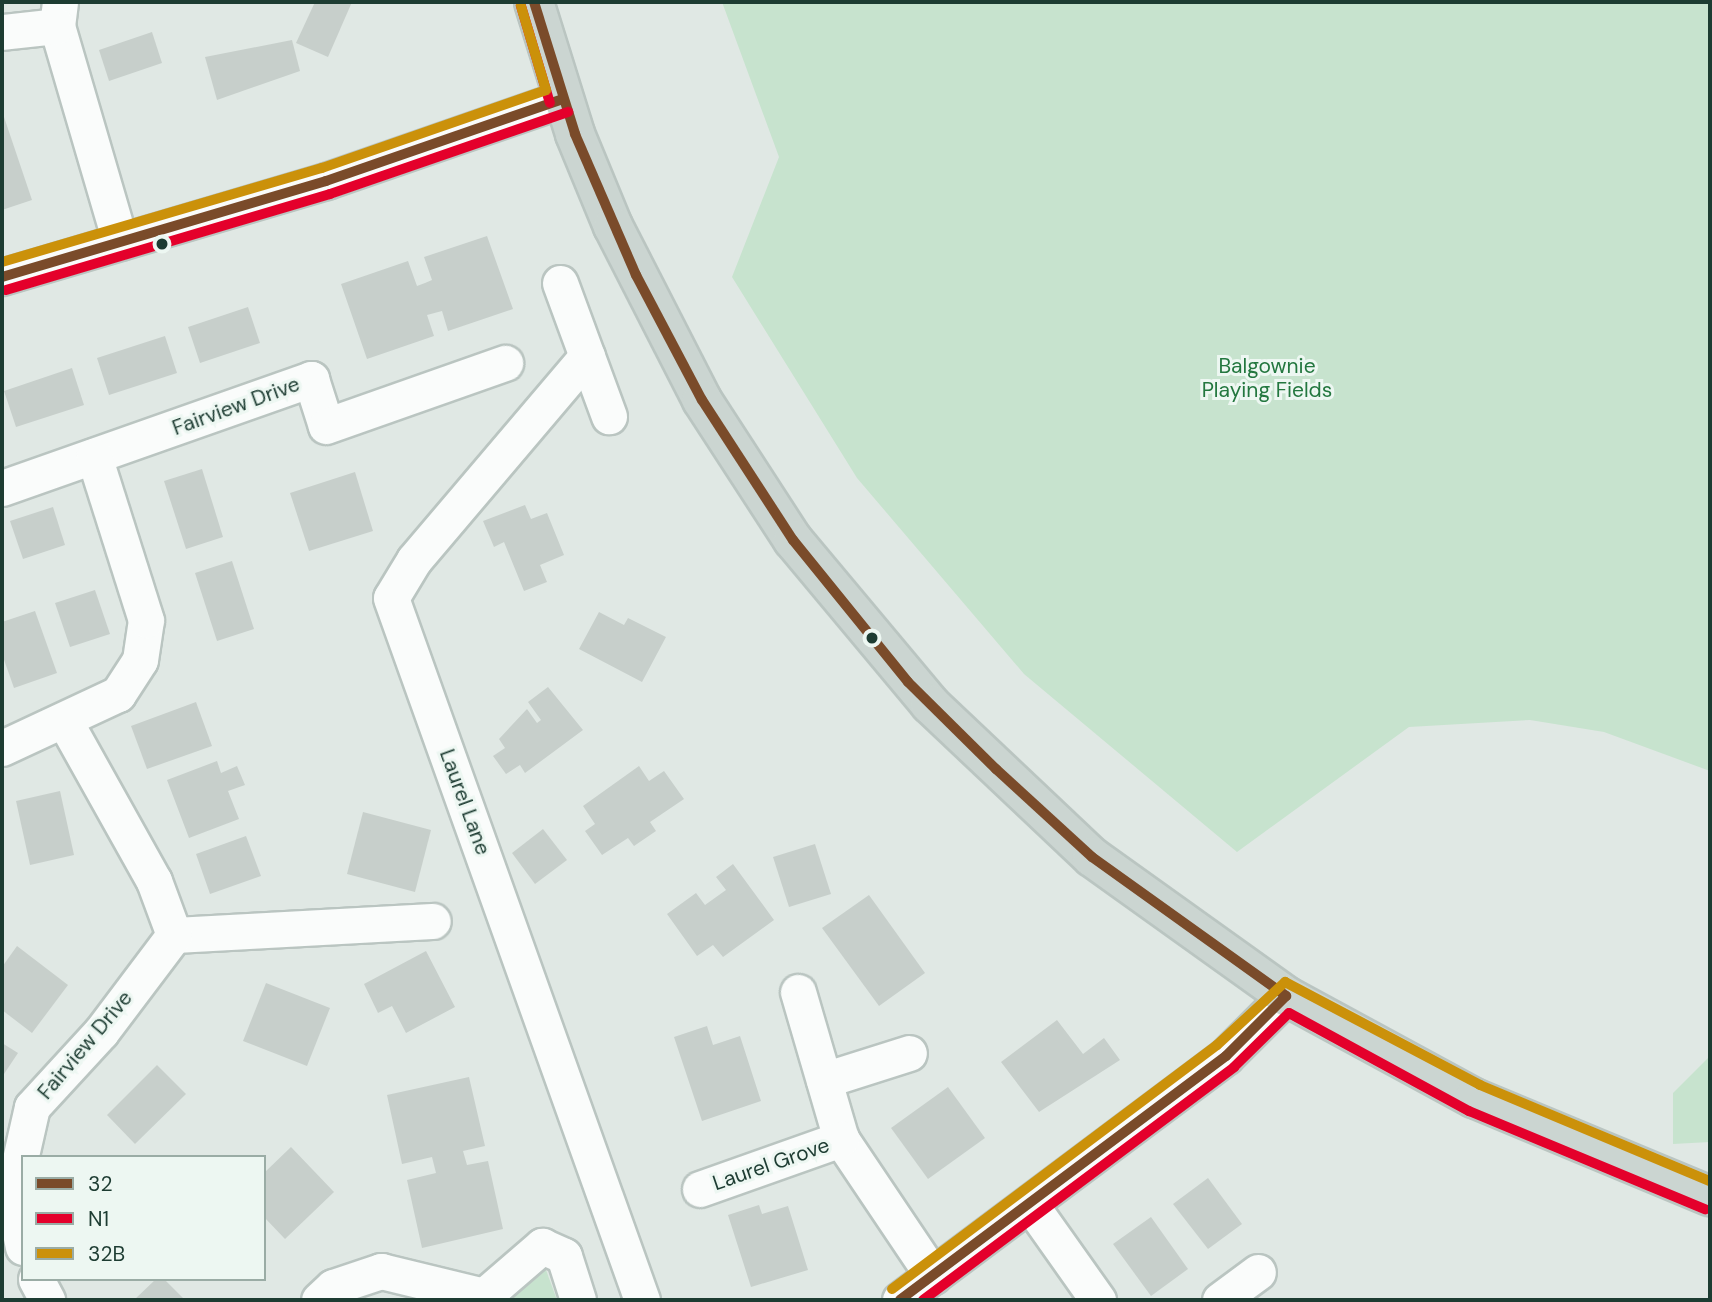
<!DOCTYPE html>
<style>
body{margin:0}
#map{position:relative;width:1712px;height:1302px;overflow:hidden;background:#e0e8e4;font-family:"DM Sans",sans-serif}
div>[style]{position:absolute}
.green>*{inset:0;background:#c7e3ce}
.building>*{inset:0;background:#c7cfcb}
.roads{filter:drop-shadow(2px 0 #bac5c1) drop-shadow(-2px 0 #bac5c1) drop-shadow(0 2px #bac5c1) drop-shadow(0 -2px #bac5c1)}
.minor>*{height:35px;margin:-17.5px;padding:0 17.5px;transform-origin:17.5px;border-radius:17.5px;background:#fafcfb}
.major>*{height:38px;margin:-19px;padding:0 19px;transform-origin:19px;border-radius:19px;background:#cbd5d1}
.bus-1>*{height:10px;margin:-5px;padding:0 5px;transform-origin:5px;border-radius:5px;background:#7a4b2a}
.bus-2>*{height:10px;margin:-5px;padding:0 5px;transform-origin:5px;border-radius:5px;background:#e4002b}
.bus-3>*{height:10px;margin:-5px;padding:0 5px;transform-origin:5px;border-radius:5px;background:#cb910a}
.dots>*{width:19px;height:19px;translate:-50% -50%;box-sizing:border-box;border:4px solid #edf7f2;border-radius:50%}
span{translate:-50% -50%;white-space:nowrap;text-align:center;line-height:1.15;-webkit-text-stroke:6px #edf7f2;paint-order:stroke}
.park-label{font-size:21px;color:#23773f}
.street-label{font-size:21px;color:#1d3c32}
.frame{position:absolute;inset:0;border:4px solid #1d3c32;pointer-events:none}
.legend{position:absolute;left:21px;top:1155px;width:245px;height:126px;box-sizing:border-box;background:#edf7f2;border:2px solid #9aaca5;margin:0;padding:9px 12px;list-style:none;font-size:21px;color:#1d3c32}
.legend li{display:flex;align-items:center;gap:14px;height:35px}
.legend b{width:35px;border:2px solid #9aaca5}
</style>
<div id="map">
<div class="green">
<i style="clip-path:polygon(722px 2px,1710px 2px,1710px 771px,1604px 732px,1530px 720px,1409px 727px,1237px 852px,1024px 674px,857px 478px,732px 277px,779px 157px)"></i>
<i style="clip-path:polygon(1710px 1056px,1710px 1142px,1673px 1144px,1673px 1093px)"></i>
<i style="clip-path:polygon(542px 1259px,557px 1300px,505px 1300px)"></i>
</div>
<div class="building">
<i style="clip-path:polygon(315px 2px,352px 2px,328px 57px,296px 43px)"></i>
<i style="clip-path:polygon(152px 32px,162px 63px,109px 81px,99px 50px)"></i>
<i style="clip-path:polygon(292px 40px,300px 71px,217px 100px,205px 57px)"></i>
<i style="clip-path:polygon(2px 111px,32px 200px,2px 210px)"></i>
<i style="clip-path:polygon(487px 236px,513px 309px,448px 331px,442px 311px,427px 315px,434px 336px,367px 359px,341px 284px,408px 261px,417px 286px,425px 283px,432px 280px,424px 257px)"></i>
<i style="clip-path:polygon(248px 307px,260px 343px,200px 363px,188px 327px)"></i>
<i style="clip-path:polygon(165px 336px,177px 373px,109px 395px,97px 358px)"></i>
<i style="clip-path:polygon(72px 368px,84px 405px,16px 427px,4px 391px)"></i>
<i style="clip-path:polygon(202px 469px,223px 537px,186px 549px,164px 481px)"></i>
<i style="clip-path:polygon(355px 472px,373px 531px,309px 551px,290px 493px)"></i>
<i style="clip-path:polygon(525px 505px,531px 519px,547px 513px,564px 555px,540px 565px,547px 582px,524px 591px,504px 542px,494px 547px,483px 521px)"></i>
<i style="clip-path:polygon(53px 507px,65px 545px,23px 559px,10px 521px)"></i>
<i style="clip-path:polygon(232px 561px,254px 629px,217px 641px,195px 573px)"></i>
<i style="clip-path:polygon(95px 590px,110px 634px,70px 647px,55px 603px)"></i>
<i style="clip-path:polygon(35px 611px,57px 673px,14px 688px,2px 654px,2px 622px)"></i>
<i style="clip-path:polygon(599px 612px,624px 625px,628px 618px,666px 637px,642px 682px,579px 649px)"></i>
<i style="clip-path:polygon(548px 687px,583px 730px,525px 773px,520px 765px,506px 774px,493px 756px,505px 748px,499px 739px,527px 709px,537px 723px,541px 720px,528px 702px)"></i>
<i style="clip-path:polygon(196px 702px,212px 746px,147px 769px,131px 726px)"></i>
<i style="clip-path:polygon(217px 761px,221px 773px,237px 766px,245px 785px,228px 791px,239px 819px,189px 838px,167px 780px)"></i>
<i style="clip-path:polygon(639px 766px,649px 781px,664px 771px,684px 799px,650px 822px,656px 831px,634px 846px,628px 838px,602px 855px,585px 831px,595px 824px,583px 806px)"></i>
<i style="clip-path:polygon(60px 791px,74px 855px,30px 865px,16px 801px)"></i>
<i style="clip-path:polygon(363px 812px,431px 830px,415px 892px,347px 874px)"></i>
<i style="clip-path:polygon(543px 829px,567px 860px,535px 884px,512px 853px)"></i>
<i style="clip-path:polygon(246px 836px,261px 876px,210px 894px,196px 854px)"></i>
<i style="clip-path:polygon(815px 844px,831px 894px,789px 907px,773px 857px)"></i>
<i style="clip-path:polygon(733px 864px,774px 920px,723px 957px,713px 945px,697px 956px,667px 914px,696px 893px,705px 905px,726px 890px,716px 877px)"></i>
<i style="clip-path:polygon(869px 895px,925px 973px,879px 1006px,822px 928px)"></i>
<i style="clip-path:polygon(17px 946px,68px 985px,32px 1033px,2px 1010px,2px 967px)"></i>
<i style="clip-path:polygon(426px 951px,455px 1007px,406px 1033px,392px 1006px,378px 1013px,364px 984px)"></i>
<i style="clip-path:polygon(266px 983px,330px 1008px,307px 1066px,243px 1041px)"></i>
<i style="clip-path:polygon(1057px 1020px,1083px 1054px,1104px 1038px,1120px 1060px,1039px 1112px,1001px 1062px)"></i>
<i style="clip-path:polygon(707px 1026px,713px 1045px,740px 1036px,761px 1101px,702px 1121px,674px 1037px)"></i>
<i style="clip-path:polygon(2px 1043px,18px 1053px,2px 1077px)"></i>
<i style="clip-path:polygon(157px 1065px,186px 1094px,135px 1144px,107px 1115px)"></i>
<i style="clip-path:polygon(469px 1077px,485px 1146px,463px 1151px,467px 1165px,488px 1161px,503px 1229px,422px 1248px,407px 1180px,436px 1173px,432px 1157px,402px 1164px,387px 1095px)"></i>
<i style="clip-path:polygon(948px 1087px,985px 1138px,928px 1179px,891px 1128px)"></i>
<i style="clip-path:polygon(291px 1147px,334px 1192px,285px 1239px,264px 1217px,264px 1173px)"></i>
<i style="clip-path:polygon(1208px 1178px,1242px 1224px,1208px 1249px,1173px 1204px)"></i>
<i style="clip-path:polygon(759px 1205px,762px 1214px,788px 1206px,808px 1270px,751px 1287px,728px 1215px)"></i>
<i style="clip-path:polygon(1151px 1217px,1188px 1269px,1151px 1296px,1113px 1244px)"></i>
<i style="clip-path:polygon(156px 1279px,164px 1279px,185px 1300px,134px 1300px)"></i>
</div>
<div class="roads">
<div class="minor">
<i style="left:60px;top:2px;width:24px;rotate:97deg"></i>
<i style="left:57px;top:26px;width:225px;rotate:73.7deg"></i>
<i style="left:2px;top:32px;width:55px;rotate:-6.2deg"></i>
<i style="left:2px;top:277px;width:338px;rotate:-16.5deg"></i>
<i style="left:326px;top:181px;width:251px;rotate:-19.1deg"></i>
<i style="left:560px;top:283px;width:142px;rotate:69.8deg"></i>
<i style="left:587px;top:356px;width:267px;rotate:130.3deg"></i>
<i style="left:414px;top:560px;width:44px;rotate:121.2deg"></i>
<i style="left:391px;top:598px;width:746px;rotate:70.33deg"></i>
<i style="left:2px;top:488px;width:328px;rotate:-19.4deg"></i>
<i style="left:311px;top:379px;width:49px;rotate:72.3deg"></i>
<i style="left:326px;top:426px;width:190px;rotate:-19.4deg"></i>
<i style="left:2px;top:748px;width:128px;rotate:-25deg"></i>
<i style="left:118px;top:694px;width:40px;rotate:-57.1deg"></i>
<i style="left:140px;top:660px;width:40px;rotate:-81.5deg"></i>
<i style="left:146px;top:620px;width:172px;rotate:-107.6deg"></i>
<i style="left:174px;top:935px;width:259px;rotate:-3.1deg"></i>
<i style="left:798px;top:992px;width:153px;rotate:73.7deg"></i>
<i style="left:841px;top:1139px;width:165px;rotate:56.1deg"></i>
<i style="left:824px;top:1080px;width:89px;rotate:-17.6deg"></i>
<i style="left:700px;top:1189px;width:150px;rotate:-19.5deg"></i>
<i style="left:1030px;top:1204px;width:118px;rotate:54.7deg"></i>
<i style="left:23px;top:1247px;width:53px;rotate:-101.9deg"></i>
<i style="left:12px;top:1195px;width:90px;rotate:-77.2deg"></i>
<i style="left:32px;top:1107px;width:102px;rotate:-47.4deg"></i>
<i style="left:101px;top:1032px;width:121px;rotate:-53deg"></i>
<i style="left:174px;top:935px;width:58px;rotate:-110.3deg"></i>
<i style="left:154px;top:881px;width:182px;rotate:-119.2deg"></i>
<i style="left:36px;top:1279px;width:24px;rotate:62deg"></i>
<i style="left:484px;top:1296px;width:77px;rotate:-40.8deg"></i>
<i style="left:542px;top:1246px;width:24px;rotate:24deg"></i>
<i style="left:564px;top:1256px;width:46px;rotate:72.3deg"></i>
<i style="left:319px;top:1300px;width:19px;rotate:-43deg"></i>
<i style="left:333px;top:1287px;width:51px;rotate:-18.4deg"></i>
<i style="left:381px;top:1271px;width:106px;rotate:13.6deg"></i>
<i style="left:900px;top:1300px;width:407px;rotate:-36.8deg"></i>
<i style="left:1226px;top:1056px;width:85px;rotate:-45deg"></i>
<i style="left:1220px;top:1300px;width:47px;rotate:-36.4deg"></i>
</div>
<div class="major">
<i style="left:534px;top:2px;width:138px;rotate:72.7deg"></i>
<i style="left:575px;top:134px;width:100px;rotate:67.6deg"></i>
<i style="left:613px;top:226px;width:195px;rotate:62.9deg"></i>
<i style="left:702px;top:400px;width:167px;rotate:57deg"></i>
<i style="left:793px;top:540px;width:214px;rotate:50.1deg"></i>
<i style="left:930px;top:704px;width:223px;rotate:43.4deg"></i>
<i style="left:1092px;top:857px;width:239px;rotate:35.6deg"></i>
<i style="left:1286px;top:996px;width:214px;rotate:28.5deg"></i>
<i style="left:1474px;top:1098px;width:256px;rotate:22.6deg"></i>
</div>
</div>
<div class="bus-1">
<i style="left:534px;top:2px;width:138px;rotate:72.7deg"></i>
<i style="left:575px;top:134px;width:154px;rotate:66.6deg"></i>
<i style="left:636px;top:275px;width:141px;rotate:62.2deg"></i>
<i style="left:702px;top:400px;width:167px;rotate:57deg"></i>
<i style="left:793px;top:540px;width:183px;rotate:51deg"></i>
<i style="left:908px;top:682px;width:124px;rotate:44.7deg"></i>
<i style="left:996px;top:769px;width:130px;rotate:42.5deg"></i>
<i style="left:1092px;top:857px;width:239px;rotate:35.6deg"></i>
<i style="left:1286px;top:996px;width:85px;rotate:135deg"></i>
<i style="left:1226px;top:1056px;width:407px;rotate:143.2deg"></i>
<i style="left:2px;top:277px;width:338px;rotate:-16.5deg"></i>
<i style="left:326px;top:181px;width:251px;rotate:-19.1deg"></i>
</div>
<div class="bus-2">
<i style="left:521px;top:6px;width:101px;rotate:73.4deg"></i>
<i style="left:6px;top:290px;width:338px;rotate:-16.5deg"></i>
<i style="left:330px;top:194px;width:252px;rotate:-19deg"></i>
<i style="left:923px;top:1300px;width:389px;rotate:-36.8deg"></i>
<i style="left:1234px;top:1067px;width:77px;rotate:-44.5deg"></i>
<i style="left:1289px;top:1013px;width:205px;rotate:28.6deg"></i>
<i style="left:1469px;top:1111px;width:256px;rotate:22.6deg"></i>
</div>
<div class="bus-3">
<i style="left:2px;top:262px;width:334px;rotate:-16.4deg"></i>
<i style="left:322px;top:168px;width:237px;rotate:-19.2deg"></i>
<i style="left:546px;top:90px;width:88px;rotate:-106.6deg"></i>
<i style="left:892px;top:1289px;width:406px;rotate:-36.9deg"></i>
<i style="left:1217px;top:1045px;width:93px;rotate:-42.8deg"></i>
<i style="left:1285px;top:982px;width:221px;rotate:27.8deg"></i>
<i style="left:1480px;top:1085px;width:249px;rotate:22.7deg"></i>
</div>
<div class="dots">
<i style="left:162px;top:244px;background:#1d3c32"></i>
<i style="left:872px;top:638px;background:#1d3c32"></i>
</div>
<div class="park-label">
<span style="left:1267px;top:378px">Balgownie<br>Playing Fields</span>
</div>
<div class="street-label">
<span style="left:236px;top:406px;rotate:-20deg">Fairview Drive</span>
<span style="left:465px;top:802px;rotate:70deg">Laurel Lane</span>
<span style="left:85px;top:1045px;rotate:-50deg">Fairview Drive</span>
<span style="left:771px;top:1164px;rotate:-19deg">Laurel Grove</span>
</div>
<div class="frame"></div>
<ul class="legend">
<li><b style="height:9px;background:#7a4b2a"></b>32</li>
<li><b style="height:9px;background:#e4002b"></b>N1</li>
<li><b style="height:9px;background:#cb910a"></b>32B</li>
</ul>
</div>
